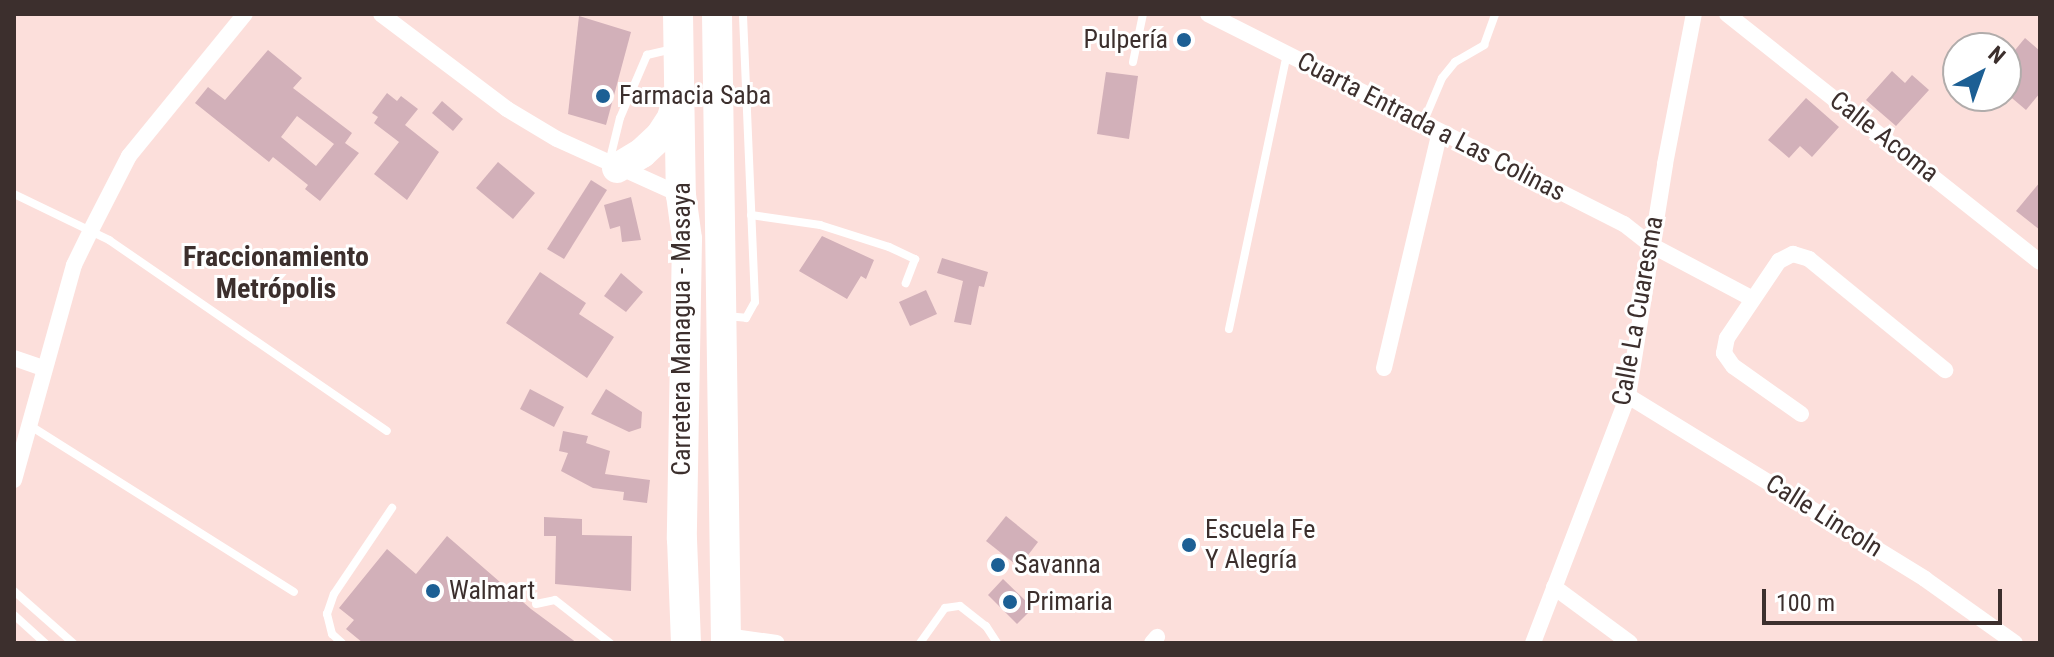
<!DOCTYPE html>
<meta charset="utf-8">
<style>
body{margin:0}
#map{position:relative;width:2054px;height:657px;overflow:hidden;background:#fcdfdb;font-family:"Roboto Condensed",sans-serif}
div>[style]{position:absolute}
.building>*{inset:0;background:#d2b0b9}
.lane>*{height:8px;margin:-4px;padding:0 4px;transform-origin:4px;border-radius:4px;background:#fff}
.street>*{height:16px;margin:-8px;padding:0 8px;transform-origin:8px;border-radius:8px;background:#fff}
.highway>*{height:30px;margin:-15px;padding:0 15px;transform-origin:15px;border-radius:15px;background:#fff}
.dots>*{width:22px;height:22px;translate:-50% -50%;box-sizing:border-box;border:4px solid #fff;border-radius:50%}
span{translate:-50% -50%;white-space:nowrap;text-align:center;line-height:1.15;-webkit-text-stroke:6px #fff;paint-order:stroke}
.poi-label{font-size:26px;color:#3c2f2d}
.right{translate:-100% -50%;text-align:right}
.left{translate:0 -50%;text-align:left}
.street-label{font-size:26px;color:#3c2f2d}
.neighbourhood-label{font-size:28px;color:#3c2f2d;font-weight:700}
.frame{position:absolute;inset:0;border:16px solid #3c2f2d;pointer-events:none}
.north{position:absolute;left:1942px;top:32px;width:80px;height:80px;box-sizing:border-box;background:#fff;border:2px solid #b1acab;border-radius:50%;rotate:41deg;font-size:22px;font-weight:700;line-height:32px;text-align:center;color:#3c2f2d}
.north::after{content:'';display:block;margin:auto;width:28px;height:36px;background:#1c5f94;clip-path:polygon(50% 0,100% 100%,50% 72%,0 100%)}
.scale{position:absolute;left:1762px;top:589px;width:240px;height:36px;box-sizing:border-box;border:4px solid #3c2f2d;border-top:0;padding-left:10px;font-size:24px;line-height:28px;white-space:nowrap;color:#3c2f2d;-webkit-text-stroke:6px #fff;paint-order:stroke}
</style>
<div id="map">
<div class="building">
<i style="clip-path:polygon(579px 16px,631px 32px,606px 125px,568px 114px)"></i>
<i style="clip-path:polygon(2025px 38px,2040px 51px,2040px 93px,2026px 110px,2006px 93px,2006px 61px)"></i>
<i style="clip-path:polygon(evenodd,268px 50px,302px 78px,293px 88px,352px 133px,345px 143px,359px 153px,320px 201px,305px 189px,308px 185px,273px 157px,269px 162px,195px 103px,208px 87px,225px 100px,268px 50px,297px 116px,334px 144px,316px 166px,281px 137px,297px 116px)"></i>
<i style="clip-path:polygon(1892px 71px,1905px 83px,1912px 75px,1929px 90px,1896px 126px,1866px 100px)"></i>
<i style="clip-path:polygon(1106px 72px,1138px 76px,1129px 139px,1097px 134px)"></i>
<i style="clip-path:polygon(387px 93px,397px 101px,401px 96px,418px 109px,405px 125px,439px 152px,407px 200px,374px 174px,399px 142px,374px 123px,378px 117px,372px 113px)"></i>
<i style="clip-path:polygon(1806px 98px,1839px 127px,1812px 157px,1800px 146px,1789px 158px,1768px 140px)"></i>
<i style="clip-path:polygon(442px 101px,463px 119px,453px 131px,432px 113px)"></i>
<i style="clip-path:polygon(498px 162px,535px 193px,513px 219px,476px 188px)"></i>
<i style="clip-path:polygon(591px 180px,607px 190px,564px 259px,547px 249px)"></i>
<i style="clip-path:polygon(2040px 182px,2040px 230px,2016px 211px)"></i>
<i style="clip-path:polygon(631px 197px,641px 240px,622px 242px,620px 226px,610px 229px,604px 205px)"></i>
<i style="clip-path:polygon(822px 236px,874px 260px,866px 279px,861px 276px,847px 299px,799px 271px)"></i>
<i style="clip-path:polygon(942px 258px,988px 272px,984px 287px,979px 286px,971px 325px,954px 322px,963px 281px,937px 273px)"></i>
<i style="clip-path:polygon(540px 272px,586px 303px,579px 314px,614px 337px,587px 378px,506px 323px)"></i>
<i style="clip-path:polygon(621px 273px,643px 292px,626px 312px,604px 296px)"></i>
<i style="clip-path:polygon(926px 290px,937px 314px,910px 326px,899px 302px)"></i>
<i style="clip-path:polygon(530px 389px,564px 407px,554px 427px,520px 409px)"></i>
<i style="clip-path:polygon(606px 389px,642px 412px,641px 428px,629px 432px,591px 414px)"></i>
<i style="clip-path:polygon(563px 431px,588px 436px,586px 443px,610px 451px,605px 474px,650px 480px,647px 503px,623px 500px,624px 492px,593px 488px,561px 471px,568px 453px,559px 451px)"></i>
<i style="clip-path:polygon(1006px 516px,1038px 542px,1019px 567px,986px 541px)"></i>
<i style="clip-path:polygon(544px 517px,582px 519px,582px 535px,632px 536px,631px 591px,555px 584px,556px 536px,544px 536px)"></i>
<i style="clip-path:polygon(447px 536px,531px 609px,577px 643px,363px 643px,346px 629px,354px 620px,339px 608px,387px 549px,416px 574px)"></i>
<i style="clip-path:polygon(1003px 579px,1033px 608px,1017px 624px,988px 595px)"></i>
</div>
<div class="lane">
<i style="left:1133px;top:62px;width:49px;rotate:-78.2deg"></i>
<i style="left:1423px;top:123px;width:49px;rotate:-67.1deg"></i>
<i style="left:1442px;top:78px;width:21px;rotate:-51deg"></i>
<i style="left:1455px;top:62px;width:34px;rotate:-30deg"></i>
<i style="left:1484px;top:45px;width:33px;rotate:-70deg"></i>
<i style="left:609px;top:163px;width:46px;rotate:-76.3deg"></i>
<i style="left:620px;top:118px;width:69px;rotate:-66.8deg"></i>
<i style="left:647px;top:55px;width:28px;rotate:-13deg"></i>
<i style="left:14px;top:194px;width:106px;rotate:25.8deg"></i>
<i style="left:109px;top:240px;width:337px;rotate:34.5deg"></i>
<i style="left:751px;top:215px;width:70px;rotate:8.2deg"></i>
<i style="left:820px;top:225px;width:72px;rotate:17.7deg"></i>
<i style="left:889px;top:247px;width:29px;rotate:25deg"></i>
<i style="left:915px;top:259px;width:26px;rotate:111deg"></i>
<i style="left:725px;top:316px;width:21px;rotate:5deg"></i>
<i style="left:746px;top:318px;width:18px;rotate:-61deg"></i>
<i style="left:755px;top:302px;width:288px;rotate:-92.4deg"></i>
<i style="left:1229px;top:329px;width:281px;rotate:-78.1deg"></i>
<i style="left:29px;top:425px;width:313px;rotate:32.2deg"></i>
<i style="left:14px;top:591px;width:79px;rotate:41.4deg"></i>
<i style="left:536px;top:604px;width:19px;rotate:-12deg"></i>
<i style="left:555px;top:600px;width:70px;rotate:38deg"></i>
<i style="left:14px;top:615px;width:42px;rotate:42.1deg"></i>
<i style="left:342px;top:643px;width:13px;rotate:-138deg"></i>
<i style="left:332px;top:634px;width:21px;rotate:-104deg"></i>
<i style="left:327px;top:614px;width:21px;rotate:-71deg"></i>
<i style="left:334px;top:594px;width:104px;rotate:-56deg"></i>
<i style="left:920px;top:643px;width:43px;rotate:-54.5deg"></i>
<i style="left:945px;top:608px;width:15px;rotate:-8deg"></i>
<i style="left:960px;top:606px;width:33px;rotate:38deg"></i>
<i style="left:986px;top:626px;width:20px;rotate:57deg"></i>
</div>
<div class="street">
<i style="left:381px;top:14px;width:158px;rotate:37deg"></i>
<i style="left:507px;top:109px;width:58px;rotate:31deg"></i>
<i style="left:557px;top:139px;width:136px;rotate:24.3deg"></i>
<i style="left:1208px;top:14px;width:466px;rotate:26.8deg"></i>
<i style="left:1624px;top:224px;width:34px;rotate:38deg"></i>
<i style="left:1651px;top:245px;width:115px;rotate:27.9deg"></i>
<i style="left:1727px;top:14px;width:399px;rotate:38.4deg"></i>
<i style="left:14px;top:358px;width:31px;rotate:19deg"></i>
<i style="left:1384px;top:368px;width:243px;rotate:-76.7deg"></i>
<i style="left:1628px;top:396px;width:349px;rotate:31.6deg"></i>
<i style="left:1925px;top:579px;width:110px;rotate:35.4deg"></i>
<i style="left:1801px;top:414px;width:83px;rotate:-144.8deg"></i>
<i style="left:1733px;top:366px;width:16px;rotate:-125deg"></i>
<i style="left:1724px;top:353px;width:15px;rotate:-79deg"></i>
<i style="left:1727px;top:338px;width:93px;rotate:-56deg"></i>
<i style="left:1779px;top:261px;width:16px;rotate:-27deg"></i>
<i style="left:1793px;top:254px;width:17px;rotate:17deg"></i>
<i style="left:1809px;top:259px;width:176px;rotate:39.2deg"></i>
<i style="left:14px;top:480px;width:223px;rotate:-74.4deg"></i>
<i style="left:74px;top:265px;width:39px;rotate:-64deg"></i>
<i style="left:91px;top:230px;width:83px;rotate:-62.8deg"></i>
<i style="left:129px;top:156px;width:183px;rotate:-50.8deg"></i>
<i style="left:1554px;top:587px;width:94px;rotate:36.4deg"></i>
<i style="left:726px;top:636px;width:51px;rotate:7.8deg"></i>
<i style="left:1152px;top:643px;width:8px;rotate:-50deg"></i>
<i style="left:1533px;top:643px;width:265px;rotate:-69deg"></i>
<i style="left:1628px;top:396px;width:235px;rotate:-80.9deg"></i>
<i style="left:1665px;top:164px;width:153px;rotate:-79.1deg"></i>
</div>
<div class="highway">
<i style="left:678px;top:14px;width:181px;rotate:89.1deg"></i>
<i style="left:681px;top:195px;width:44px;rotate:82.2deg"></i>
<i style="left:687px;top:239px;width:300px;rotate:91deg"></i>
<i style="left:682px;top:539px;width:104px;rotate:87.8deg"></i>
<i style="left:717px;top:14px;width:629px;rotate:89.18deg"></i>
<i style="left:617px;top:168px;width:29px;rotate:-31deg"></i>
<i style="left:642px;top:153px;width:26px;rotate:-43deg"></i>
<i style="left:661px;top:135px;width:20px;rotate:-57deg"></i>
<i style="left:672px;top:118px;width:20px;rotate:-75deg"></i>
</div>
<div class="dots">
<i style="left:1184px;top:40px;background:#1c5f94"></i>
<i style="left:603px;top:96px;background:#1c5f94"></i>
<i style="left:1189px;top:545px;background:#1c5f94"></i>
<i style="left:998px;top:565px;background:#1c5f94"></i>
<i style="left:433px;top:591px;background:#1c5f94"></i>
<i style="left:1010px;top:602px;background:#1c5f94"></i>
</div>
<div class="poi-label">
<span class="right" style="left:1168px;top:40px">Pulpería</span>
<span class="left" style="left:619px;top:96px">Farmacia Saba</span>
<span class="left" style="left:1205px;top:545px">Escuela Fe<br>Y Alegría</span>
<span class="left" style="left:1014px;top:565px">Savanna</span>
<span class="left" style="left:449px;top:591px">Walmart</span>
<span class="left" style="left:1026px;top:602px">Primaria</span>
</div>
<div class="street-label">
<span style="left:1431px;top:127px;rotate:27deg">Cuarta Entrada a Las Colinas</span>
<span style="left:1884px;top:137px;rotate:38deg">Calle Acoma</span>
<span style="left:1638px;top:311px;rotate:-80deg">Calle La Cuaresma</span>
<span style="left:682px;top:329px;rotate:-90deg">Carretera Managua - Masaya</span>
<span style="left:1824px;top:516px;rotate:32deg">Calle Lincoln</span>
</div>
<div class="neighbourhood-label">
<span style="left:276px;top:273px">Fraccionamiento<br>Metrópolis</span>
</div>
<div class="frame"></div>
<div class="north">N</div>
<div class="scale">100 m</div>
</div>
